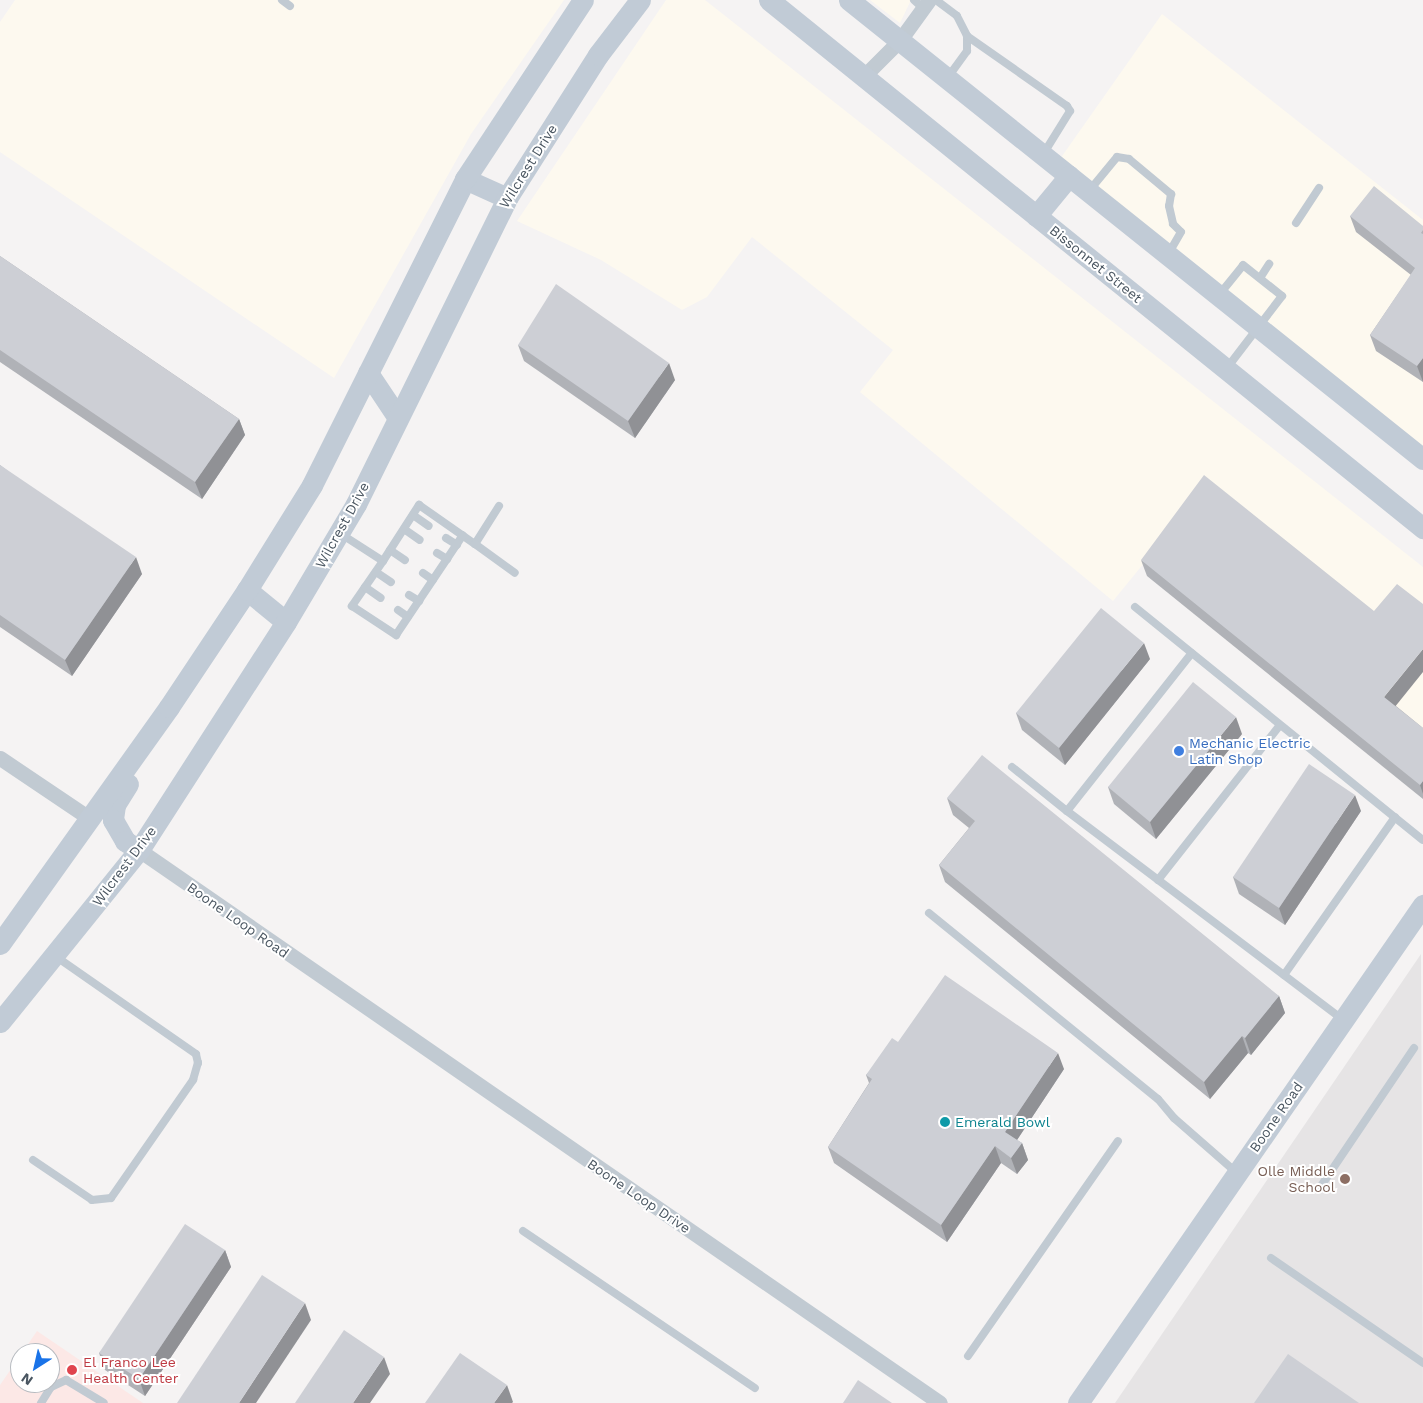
<!DOCTYPE html>
<style>
body{margin:0}
#map{position:relative;width:1423px;height:1403px;overflow:hidden;background:#f5f3f3;font-family:"Work Sans",sans-serif}
div>[style]{position:absolute}
.commercial>*{inset:0;background:#fdf9ef}
.education>*{inset:0;background:#e6e4e5}
.medical>*{inset:0;background:#fce8e6}
.lane>*{height:8px;margin:-4px;padding:0 4px;transform-origin:4px;border-radius:4px;background:#c1cad2}
.street>*{height:15px;margin:-7.5px;padding:0 7.5px;transform-origin:7.5px;border-radius:7.5px;background:#c1cad2}
.secondary>*{height:21px;margin:-10.5px;padding:0 10.5px;transform-origin:10.5px;border-radius:10.5px;background:#c1cbd6}
.wall>*{inset:0;background:#b0b2b7}
.shaded-wall>*{inset:0;background:#909195}
.building>*{inset:0;background:#cdcfd5}
.dots>*{width:14px;height:14px;translate:-50% -50%;box-sizing:border-box;border:2px solid #fff;border-radius:50%}
span{translate:-50% -50%;white-space:nowrap;text-align:center;line-height:1.15;-webkit-text-stroke:4px #fff;paint-order:stroke}
.street-label{font-size:14px;color:#4a5661}
.shop-label{font-size:14px;color:#366cbe}
.left{translate:0 -50%;text-align:left}
.culture-label{font-size:14px;color:#0d838f}
.education-label{font-size:14px;color:#785e54}
.right{translate:-100% -50%;text-align:right}
.health-label{font-size:14px;color:#be3a42}
.north{position:absolute;left:10px;top:1343px;width:50px;height:50px;box-sizing:border-box;background:#fff;border:1px solid #b7bbc0;border-radius:50%;rotate:215deg;font-size:14px;font-weight:700;line-height:20px;text-align:center;color:#4a5661}
.north::after{content:'';display:block;margin:auto;width:18px;height:22px;background:#1a73e8;clip-path:polygon(50% 0,100% 100%,50% 72%,0 100%)}
</style>
<div id="map">
<div class="commercial">
<i style="clip-path:polygon(15px 0,564px 0,471px 134px,334px 378px,0 152px,0 22px)"></i>
<i style="clip-path:polygon(666px 0,705px 0,1423px 567px,1423px 733px,1171px 530px,1113px 601px,860px 392px,893px 350px,752px 237px,707px 297px,682px 310px,601px 260px,517px 221px)"></i>
<i style="clip-path:polygon(870px 0,911px 0,900px 23px)"></i>
<i style="clip-path:polygon(1162px 14px,1423px 220px,1423px 447px,1060px 159px)"></i>
</div>
<div class="education">
<i style="clip-path:polygon(1421px 954px,1423px 1403px,1115px 1403px)"></i>
</div>
<div class="medical">
<i style="clip-path:polygon(37px 1331px,143px 1403px,0 1403px,0 1385px,20px 1356px,20px 1383px,50px 1383px,50px 1353px,22px 1353px)"></i>
</div>
<div class="lane">
<i style="left:282px;top:0;width:10px;rotate:37deg"></i>
<i style="left:914px;top:0;width:13px;rotate:42deg"></i>
<i style="left:936px;top:0;width:26px;rotate:37deg"></i>
<i style="left:957px;top:16px;width:22px;rotate:63deg"></i>
<i style="left:967px;top:36px;width:15px;rotate:90deg"></i>
<i style="left:967px;top:51px;width:32px;rotate:126deg"></i>
<i style="left:967px;top:36px;width:122px;rotate:35deg"></i>
<i style="left:1067px;top:106px;width:6px;rotate:59deg"></i>
<i style="left:1070px;top:111px;width:49px;rotate:121.8deg"></i>
<i style="left:1089px;top:191px;width:44px;rotate:-50.5deg"></i>
<i style="left:1117px;top:157px;width:12px;rotate:9deg"></i>
<i style="left:1129px;top:159px;width:55px;rotate:39.8deg"></i>
<i style="left:1171px;top:194px;width:12px;rotate:99deg"></i>
<i style="left:1169px;top:206px;width:18px;rotate:77deg"></i>
<i style="left:1173px;top:224px;width:11px;rotate:45deg"></i>
<i style="left:1181px;top:232px;width:24px;rotate:120deg"></i>
<i style="left:1296px;top:223px;width:42px;rotate:-56.7deg"></i>
<i style="left:1260px;top:278px;width:17px;rotate:-57deg"></i>
<i style="left:1219px;top:295px;width:38px;rotate:-51deg"></i>
<i style="left:1243px;top:265px;width:50px;rotate:38.5deg"></i>
<i style="left:1282px;top:296px;width:91px;rotate:127.4deg"></i>
<i style="left:413px;top:515px;width:19px;rotate:35deg"></i>
<i style="left:404px;top:529px;width:19px;rotate:35deg"></i>
<i style="left:341px;top:534px;width:50px;rotate:32.7deg"></i>
<i style="left:383px;top:561px;width:67px;rotate:-57.3deg"></i>
<i style="left:419px;top:505px;width:68px;rotate:34.9deg"></i>
<i style="left:475px;top:544px;width:45px;rotate:-57.7deg"></i>
<i style="left:446px;top:538px;width:13px;rotate:32deg"></i>
<i style="left:475px;top:544px;width:49px;rotate:35.9deg"></i>
<i style="left:390px;top:550px;width:18px;rotate:34deg"></i>
<i style="left:437px;top:553px;width:12px;rotate:31deg"></i>
<i style="left:383px;top:561px;width:55px;rotate:124.6deg"></i>
<i style="left:352px;top:606px;width:53px;rotate:33.4deg"></i>
<i style="left:396px;top:635px;width:120px;rotate:-56.2deg"></i>
<i style="left:376px;top:572px;width:18px;rotate:34deg"></i>
<i style="left:423px;top:573px;width:12px;rotate:35deg"></i>
<i style="left:365px;top:587px;width:19px;rotate:35deg"></i>
<i style="left:409px;top:595px;width:12px;rotate:31deg"></i>
<i style="left:1135px;top:607px;width:370px;rotate:39deg"></i>
<i style="left:398px;top:610px;width:12px;rotate:35deg"></i>
<i style="left:1012px;top:767px;width:70px;rotate:38.7deg"></i>
<i style="left:1067px;top:811px;width:201px;rotate:-51.7deg"></i>
<i style="left:1067px;top:811px;width:345px;rotate:37.1deg"></i>
<i style="left:1158px;top:880px;width:197px;rotate:-51.8deg"></i>
<i style="left:929px;top:913px;width:295px;rotate:39.1deg"></i>
<i style="left:1158px;top:1099px;width:25px;rotate:50deg"></i>
<i style="left:1174px;top:1118px;width:82px;rotate:41.1deg"></i>
<i style="left:1284px;top:975px;width:193px;rotate:-54.9deg"></i>
<i style="left:33px;top:1160px;width:71px;rotate:34.1deg"></i>
<i style="left:92px;top:1200px;width:19px;rotate:-6deg"></i>
<i style="left:111px;top:1198px;width:144px;rotate:-55.2deg"></i>
<i style="left:193px;top:1080px;width:18px;rotate:-74deg"></i>
<i style="left:198px;top:1063px;width:9px;rotate:-103deg"></i>
<i style="left:196px;top:1054px;width:172px;rotate:-145.2deg"></i>
<i style="left:1319px;top:1189px;width:170px;rotate:-56deg"></i>
<i style="left:523px;top:1231px;width:280px;rotate:34.1deg"></i>
<i style="left:1271px;top:1258px;width:185px;rotate:34.6deg"></i>
<i style="left:968px;top:1356px;width:262px;rotate:-55.1deg"></i>
<i style="left:41px;top:1403px;width:19px;rotate:-58deg"></i>
<i style="left:51px;top:1387px;width:17px;rotate:-25deg"></i>
<i style="left:66px;top:1380px;width:44px;rotate:31.2deg"></i>
</div>
<div class="street">
<i style="left:863px;top:77px;width:52px;rotate:-45deg"></i>
<i style="left:900px;top:40px;width:49px;rotate:-54.1deg"></i>
<i style="left:0;top:758px;width:107px;rotate:34deg"></i>
<i style="left:139px;top:850px;width:973px;rotate:34.62deg"></i>
</div>
<div class="secondary">
<i style="left:769px;top:0;width:841px;rotate:38.92deg"></i>
<i style="left:849px;top:0;width:735px;rotate:38.65deg"></i>
<i style="left:465px;top:179px;width:46px;rotate:24.3deg"></i>
<i style="left:1036px;top:216px;width:52px;rotate:-50.5deg"></i>
<i style="left:368px;top:373px;width:54px;rotate:56.3deg"></i>
<i style="left:247px;top:590px;width:50px;rotate:39.4deg"></i>
<i style="left:128px;top:784px;width:25px;rotate:122deg"></i>
<i style="left:115px;top:805px;width:15px;rotate:98deg"></i>
<i style="left:113px;top:820px;width:24px;rotate:60deg"></i>
<i style="left:125px;top:841px;width:17px;rotate:33deg"></i>
<i style="left:0;top:944px;width:291px;rotate:-54.5deg"></i>
<i style="left:169px;top:707px;width:141px;rotate:-56.3deg"></i>
<i style="left:247px;top:590px;width:123px;rotate:-58.2deg"></i>
<i style="left:312px;top:485px;width:342px;rotate:-63.4deg"></i>
<i style="left:465px;top:179px;width:214px;rotate:-56.6deg"></i>
<i style="left:0;top:1022px;width:221px;rotate:-51.1deg"></i>
<i style="left:139px;top:850px;width:271px;rotate:-57.2deg"></i>
<i style="left:286px;top:622px;width:137px;rotate:-59.3deg"></i>
<i style="left:356px;top:504px;width:341px;rotate:-63.7deg"></i>
<i style="left:507px;top:198px;width:169px;rotate:-57.5deg"></i>
<i style="left:598px;top:55px;width:69px;rotate:-52.6deg"></i>
<i style="left:1078px;top:1403px;width:606px;rotate:-55.29deg"></i>
</div>
<div class="wall">
<i style="clip-path:polygon(1350px 216px,1423px 226px,1423px 382px,1376px 351px,1370px 335px,1411px 275px,1356px 232px)"></i>
<i style="clip-path:polygon(0 256px,239px 419px,245px 435px,202px 499px,0 362px)"></i>
<i style="clip-path:polygon(518px 345px,675px 380px,635px 438px,524px 361px)"></i>
<i style="clip-path:polygon(0 465px,142px 574px,72px 676px,0 627px)"></i>
<i style="clip-path:polygon(1141px 560px,1396px 706px,1423px 728px,1423px 799px,1147px 576px)"></i>
<i style="clip-path:polygon(1150px 659px,1065px 765px,1022px 730px,1016px 713px)"></i>
<i style="clip-path:polygon(1242px 734px,1156px 839px,1114px 804px,1108px 787px)"></i>
<i style="clip-path:polygon(947px 798px,1279px 996px,1285px 1013px,1251px 1055px,1248px 1053px,1210px 1099px,945px 882px,939px 865px,969px 828px,953px 815px)"></i>
<i style="clip-path:polygon(1361px 811px,1285px 925px,1239px 894px,1233px 877px)"></i>
<i style="clip-path:polygon(898px 1042px,1064px 1069px,1017px 1140px,1022px 1143px,1028px 1160px,1017px 1174px,1001px 1163px,947px 1242px,834px 1163px,828px 1147px,869px 1083px,866px 1075px)"></i>
<i style="clip-path:polygon(225px 1250px,231px 1267px,145px 1396px,105px 1370px,99px 1353px)"></i>
</div>
<div class="shaded-wall">
<i style="clip-path:polygon(1423px 358px,1423px 382px,1417px 366px)"></i>
<i style="clip-path:polygon(669px 363px,675px 380px,635px 438px,628px 421px)"></i>
<i style="clip-path:polygon(239px 419px,245px 435px,202px 499px,195px 482px)"></i>
<i style="clip-path:polygon(136px 557px,142px 574px,72px 676px,65px 660px)"></i>
<i style="clip-path:polygon(1144px 643px,1150px 659px,1065px 765px,1059px 748px)"></i>
<i style="clip-path:polygon(1423px 649px,1423px 672px,1390px 713px,1384px 697px)"></i>
<i style="clip-path:polygon(1236px 717px,1242px 734px,1156px 839px,1150px 822px)"></i>
<i style="clip-path:polygon(1423px 781px,1423px 794px,1420px 785px)"></i>
<i style="clip-path:polygon(1355px 795px,1361px 811px,1285px 925px,1279px 908px)"></i>
<i style="clip-path:polygon(1279px 996px,1285px 1013px,1251px 1055px,1245px 1038px)"></i>
<i style="clip-path:polygon(1242px 1036px,1248px 1053px,1210px 1099px,1204px 1082px)"></i>
<i style="clip-path:polygon(1058px 1053px,1064px 1069px,1011px 1149px,1005px 1132px)"></i>
<i style="clip-path:polygon(1022px 1143px,1028px 1160px,1017px 1174px,1011px 1158px)"></i>
<i style="clip-path:polygon(995px 1146px,1001px 1163px,947px 1242px,941px 1225px)"></i>
<i style="clip-path:polygon(225px 1250px,231px 1267px,145px 1396px,139px 1379px)"></i>
<i style="clip-path:polygon(305px 1303px,311px 1320px,256px 1403px,239px 1403px)"></i>
<i style="clip-path:polygon(384px 1357px,390px 1374px,370px 1403px,353px 1403px)"></i>
<i style="clip-path:polygon(507px 1385px,513px 1402px,512px 1403px,494px 1403px)"></i>
</div>
<div class="building">
<i style="clip-path:polygon(1374px 186px,1423px 226px,1423px 230px,1421px 233px,1423px 234px,1423px 358px,1417px 366px,1370px 335px,1415px 268px,1350px 216px)"></i>
<i style="clip-path:polygon(0 256px,239px 419px,195px 482px,0 350px)"></i>
<i style="clip-path:polygon(556px 284px,669px 363px,628px 421px,518px 345px)"></i>
<i style="clip-path:polygon(0 465px,136px 557px,65px 660px,0 615px)"></i>
<i style="clip-path:polygon(1204px 475px,1374px 611px,1397px 584px,1423px 604px,1423px 649px,1384px 697px,1423px 728px,1423px 781px,1420px 785px,1141px 560px)"></i>
<i style="clip-path:polygon(1101px 608px,1144px 643px,1059px 748px,1016px 713px)"></i>
<i style="clip-path:polygon(1193px 682px,1236px 717px,1150px 822px,1108px 787px)"></i>
<i style="clip-path:polygon(982px 755px,1279px 996px,1245px 1038px,1242px 1036px,1204px 1082px,939px 865px,975px 821px,947px 798px)"></i>
<i style="clip-path:polygon(1309px 764px,1355px 795px,1279px 908px,1233px 877px)"></i>
<i style="clip-path:polygon(945px 975px,1058px 1053px,1005px 1132px,1022px 1143px,1011px 1158px,995px 1146px,941px 1225px,828px 1147px,872px 1079px,866px 1075px,892px 1038px,898px 1042px)"></i>
<i style="clip-path:polygon(185px 1224px,225px 1250px,139px 1379px,99px 1353px)"></i>
<i style="clip-path:polygon(262px 1275px,305px 1303px,239px 1403px,177px 1403px)"></i>
<i style="clip-path:polygon(344px 1330px,384px 1357px,353px 1403px,295px 1403px)"></i>
<i style="clip-path:polygon(460px 1353px,507px 1385px,494px 1403px,425px 1403px)"></i>
<i style="clip-path:polygon(1288px 1354px,1359px 1403px,1254px 1403px)"></i>
<i style="clip-path:polygon(858px 1380px,892px 1403px,843px 1403px)"></i>
</div>
<div class="dots">
<i style="left:1179px;top:751px;background:#3f7fe0"></i>
<i style="left:945px;top:1122px;background:#0f9aa8"></i>
<i style="left:1345px;top:1179px;background:#8d6e63"></i>
<i style="left:72px;top:1370px;background:#e0444e"></i>
</div>
<div class="street-label">
<span style="left:528px;top:166px;rotate:-58deg">Wilcrest Drive</span>
<span style="left:1096px;top:264px;rotate:39deg">Bissonnet Street</span>
<span style="left:342px;top:525px;rotate:-61deg">Wilcrest Drive</span>
<span style="left:124px;top:866px;rotate:-53deg">Wilcrest Drive</span>
<span style="left:238px;top:920px;rotate:35deg">Boone Loop Road</span>
<span style="left:1276px;top:1117px;rotate:-55deg">Boone Road</span>
<span style="left:639px;top:1196px;rotate:34deg">Boone Loop Drive</span>
</div>
<div class="shop-label">
<span class="left" style="left:1189px;top:751px">Mechanic Electric<br>Latin Shop</span>
</div>
<div class="culture-label">
<span class="left" style="left:955px;top:1122px">Emerald Bowl</span>
</div>
<div class="education-label">
<span class="right" style="left:1335px;top:1179px">Olle Middle<br>School</span>
</div>
<div class="health-label">
<span class="left" style="left:83px;top:1370px">El Franco Lee<br>Health Center</span>
</div>
<div class="north">N</div>
</div>
